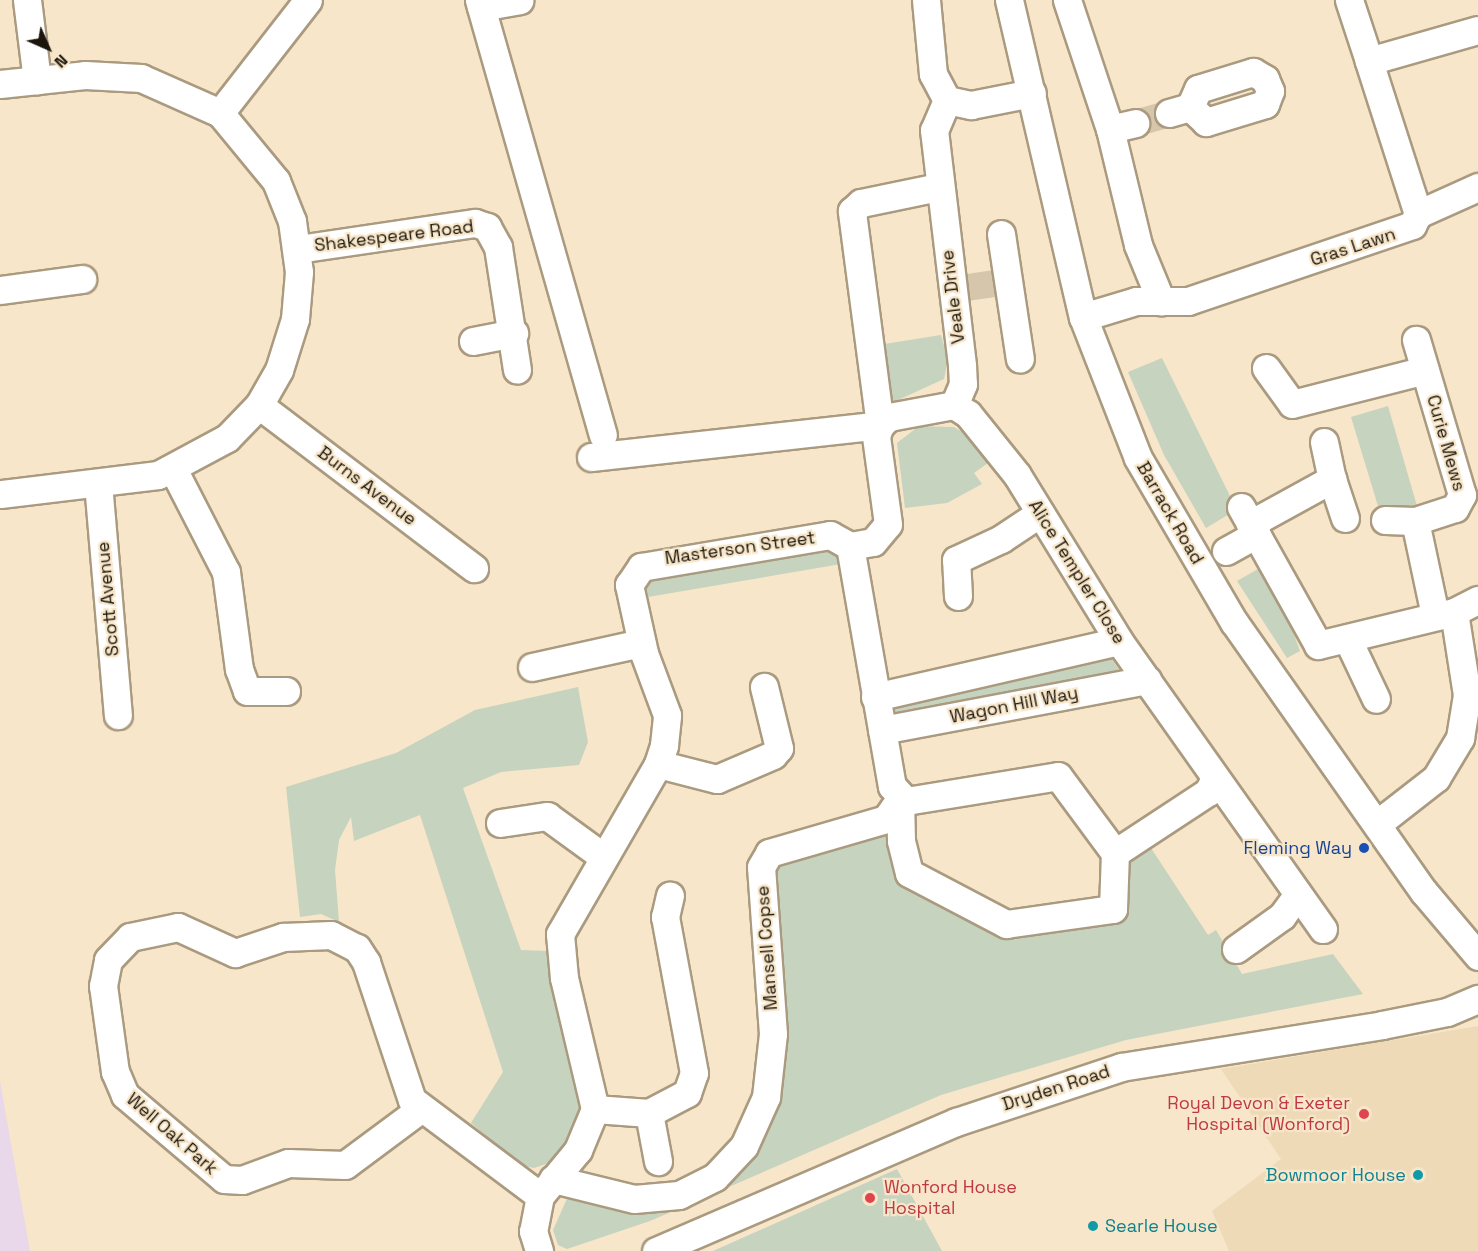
<!DOCTYPE html>
<style>
body{margin:0}
#map{position:relative;width:1478px;height:1251px;overflow:hidden;background:#f7e6c9;font-family:"Space Grotesk",sans-serif}
div>[style]{position:absolute}
.built>*{inset:0;background:#eedab6}
.education>*{inset:0;background:#e9d8ea}
.green>*{inset:0;background:#c6d3bf}
.minor-tunnel>*{height:27px;margin-top:-13.5px;transform-origin:0;background:repeating-linear-gradient(90deg,#d6c7ac 0 27px,transparent 0 41px)}
.roads{filter:drop-shadow(2px 0 #aa9a7f) drop-shadow(-2px 0 #aa9a7f) drop-shadow(0 2px #aa9a7f) drop-shadow(0 -2px #aa9a7f)}
.minor>*{height:27px;margin:-13.5px;padding:0 13.5px;transform-origin:13.5px;border-radius:13.5px;background:#fff}
.dots>*{width:16px;height:16px;translate:-50% -50%;box-sizing:border-box;border:3px solid #f7e6c9;border-radius:50%}
span{translate:-50% -50%;white-space:nowrap;text-align:center;line-height:1.15;-webkit-text-stroke:4.5px #f7e6c9;paint-order:stroke}
.street-label{font-size:18px;color:#1b150b}
.transit-label{font-size:18px;color:#164399}
.right{translate:-100% -50%;text-align:right}
.health-label{font-size:18px;color:#be3a42}
.left{translate:0 -50%;text-align:left}
.culture-label{font-size:18px;color:#0d838f}
.north{position:absolute;left:18px;top:18px;width:60px;height:60px;-webkit-text-stroke:4px #f7e6c9;paint-order:stroke;rotate:135deg;font-size:16px;font-weight:700;line-height:24px;text-align:center;color:#1b150b}
.north::after{content:'';display:block;margin:auto;width:21px;height:27px;background:#1b150b;clip-path:polygon(50% 0,100% 100%,50% 72%,0 100%)}
</style>
<div id="map">
<div class="built">
<i style="clip-path:polygon(1478px 1026px,1478px 1251px,1229px 1251px,1212px 1211px,1281px 1159px,1221px 1069px)"></i>
</div>
<div class="education">
<i style="clip-path:polygon(0 1081px,30px 1251px,0 1251px)"></i>
</div>
<div class="green">
<i style="clip-path:polygon(941px 335px,948px 360px,944px 379px,887px 405px,878px 345px)"></i>
<i style="clip-path:polygon(1162px 358px,1231px 498px,1231px 513px,1206px 528px,1164px 455px,1128px 372px)"></i>
<i style="clip-path:polygon(1388px 406px,1417px 506px,1381px 516px,1351px 417px)"></i>
<i style="clip-path:polygon(919px 426px,954px 427px,969px 436px,988px 463px,974px 473px,982px 484px,947px 503px,905px 508px,897px 443px)"></i>
<i style="clip-path:polygon(839px 549px,847px 563px,648px 597px,646px 584px,657px 577px)"></i>
<i style="clip-path:polygon(1265px 565px,1295px 622px,1292px 629px,1300px 651px,1287px 658px,1237px 581px)"></i>
<i style="clip-path:polygon(1109px 655px,1125px 679px,889px 724px,884px 693px)"></i>
<i style="clip-path:polygon(578px 687px,588px 742px,579px 765px,501px 772px,463px 788px,521px 950px,548px 951px,588px 1106px,564px 1158px,534px 1168px,520px 1165px,471px 1123px,503px 1072px,420px 815px,354px 841px,351px 817px,339px 840px,335px 870px,339px 922px,321px 914px,300px 917px,286px 787px,396px 753px,475px 710px)"></i>
<i style="clip-path:polygon(892px 821px,903px 871px,986px 921px,1121px 913px,1119px 866px,1151px 848px,1208px 935px,1216px 930px,1242px 974px,1333px 954px,1363px 994px,1126px 1040px,941px 1095px,650px 1221px,567px 1249px,558px 1245px,553px 1230px,570px 1192px,679px 1197px,766px 1105px,770px 858px)"></i>
<i style="clip-path:polygon(897px 1169px,942px 1251px,713px 1251px)"></i>
</div>
<div class="minor-tunnel">
<i style="left:1135px;top:123px;width:35px;rotate:-16deg"></i>
<i style="left:967px;top:287px;width:27px;rotate:-8deg"></i>
</div>
<div class="roads">
<div class="minor">
<i style="left:27px;top:0;width:81px;rotate:82.9deg"></i>
<i style="left:479px;top:0;width:452px;rotate:74.1deg"></i>
<i style="left:926px;top:0;width:74px;rotate:84.6deg"></i>
<i style="left:933px;top:74px;width:30px;rotate:62deg"></i>
<i style="left:947px;top:100px;width:25px;rotate:12deg"></i>
<i style="left:971px;top:105px;width:62px;rotate:-11.1deg"></i>
<i style="left:1009px;top:0;width:326px;rotate:76.9deg"></i>
<i style="left:1083px;top:317px;width:151px;rotate:68.7deg"></i>
<i style="left:1138px;top:458px;width:190px;rotate:59.7deg"></i>
<i style="left:1234px;top:622px;width:330px;rotate:54.9deg"></i>
<i style="left:1424px;top:892px;width:84px;rotate:49.8deg"></i>
<i style="left:1067px;top:0;width:136px;rotate:71.6deg"></i>
<i style="left:1110px;top:129px;width:119px;rotate:76.4deg"></i>
<i style="left:1138px;top:245px;width:61px;rotate:67.7deg"></i>
<i style="left:1349px;top:0;width:64px;rotate:71.8deg"></i>
<i style="left:1369px;top:61px;width:113px;rotate:-15.9deg"></i>
<i style="left:481px;top:7px;width:39px;rotate:-10deg"></i>
<i style="left:0;top:84px;width:85px;rotate:-6deg"></i>
<i style="left:85px;top:75px;width:56px;rotate:3.1deg"></i>
<i style="left:141px;top:78px;width:86px;rotate:23.9deg"></i>
<i style="left:220px;top:113px;width:88px;rotate:50.5deg"></i>
<i style="left:276px;top:181px;width:43px;rotate:68.2deg"></i>
<i style="left:292px;top:221px;width:51px;rotate:82.2deg"></i>
<i style="left:299px;top:272px;width:47px;rotate:94.9deg"></i>
<i style="left:295px;top:319px;width:53px;rotate:107.4deg"></i>
<i style="left:279px;top:370px;width:40px;rotate:119.7deg"></i>
<i style="left:259px;top:405px;width:46px;rotate:134.1deg"></i>
<i style="left:227px;top:438px;width:78px;rotate:151.8deg"></i>
<i style="left:158px;top:475px;width:159px;rotate:173.1deg"></i>
<i style="left:947px;top:100px;width:33px;rotate:113deg"></i>
<i style="left:934px;top:130px;width:238px;rotate:83.2deg"></i>
<i style="left:962px;top:366px;width:18px;rotate:87deg"></i>
<i style="left:963px;top:384px;width:23px;rotate:113deg"></i>
<i style="left:220px;top:113px;width:143px;rotate:-52.1deg"></i>
<i style="left:1169px;top:113px;width:22px;rotate:-16deg"></i>
<i style="left:1190px;top:107px;width:20px;rotate:-66deg"></i>
<i style="left:1198px;top:89px;width:58px;rotate:-17.2deg"></i>
<i style="left:1253px;top:72px;width:14px;rotate:30deg"></i>
<i style="left:1265px;top:79px;width:13px;rotate:67deg"></i>
<i style="left:1270px;top:91px;width:14px;rotate:111deg"></i>
<i style="left:1265px;top:104px;width:62px;rotate:163deg"></i>
<i style="left:1206px;top:122px;width:22px;rotate:-137deg"></i>
<i style="left:1110px;top:129px;width:26px;rotate:-13deg"></i>
<i style="left:1418px;top:214px;width:66px;rotate:-24.2deg"></i>
<i style="left:1001px;top:234px;width:126px;rotate:81.4deg"></i>
<i style="left:298px;top:249px;width:179px;rotate:-8.4deg"></i>
<i style="left:475px;top:223px;width:13px;rotate:18deg"></i>
<i style="left:487px;top:227px;width:23px;rotate:61deg"></i>
<i style="left:498px;top:247px;width:124px;rotate:81.2deg"></i>
<i style="left:0;top:290px;width:83px;rotate:-7.6deg"></i>
<i style="left:1083px;top:317px;width:55px;rotate:-16.8deg"></i>
<i style="left:1136px;top:301px;width:52px"></i>
<i style="left:1188px;top:301px;width:237px;rotate:-18.7deg"></i>
<i style="left:1412px;top:225px;width:13px;rotate:-61deg"></i>
<i style="left:1418px;top:214px;width:161px;rotate:-107.8deg"></i>
<i style="left:473px;top:341px;width:42px;rotate:-11deg"></i>
<i style="left:1266px;top:368px;width:44px;rotate:54.2deg"></i>
<i style="left:1292px;top:404px;width:137px;rotate:-14.3deg"></i>
<i style="left:259px;top:405px;width:270px;rotate:37.2deg"></i>
<i style="left:1324px;top:442px;width:38px;rotate:78deg"></i>
<i style="left:591px;top:457px;width:291px;rotate:-6.3deg"></i>
<i style="left:880px;top:425px;width:216px;rotate:-97.5deg"></i>
<i style="left:852px;top:211px;width:12px;rotate:-42deg"></i>
<i style="left:861px;top:203px;width:79px;rotate:-11.7deg"></i>
<i style="left:173px;top:469px;width:116px;rotate:62.8deg"></i>
<i style="left:226px;top:572px;width:98px;rotate:82.4deg"></i>
<i style="left:239px;top:669px;width:23px;rotate:70deg"></i>
<i style="left:247px;top:691px;width:39px"></i>
<i style="left:98px;top:483px;width:233px;rotate:85.1deg"></i>
<i style="left:1241px;top:507px;width:158px;rotate:60.8deg"></i>
<i style="left:1318px;top:645px;width:140px;rotate:-13.6deg"></i>
<i style="left:1385px;top:520px;width:30px;rotate:2deg"></i>
<i style="left:1415px;top:521px;width:96px;rotate:78deg"></i>
<i style="left:1415px;top:521px;width:42px;rotate:-18deg"></i>
<i style="left:1455px;top:508px;width:15px;rotate:-62deg"></i>
<i style="left:1462px;top:495px;width:162px;rotate:-106.5deg"></i>
<i style="left:1250px;top:524px;width:94px;rotate:-28.8deg"></i>
<i style="left:1332px;top:479px;width:41px;rotate:71.6deg"></i>
<i style="left:850px;top:546px;width:23px;rotate:-10deg"></i>
<i style="left:873px;top:542px;width:23px;rotate:-50deg"></i>
<i style="left:888px;top:524px;width:89px;rotate:-97.8deg"></i>
<i style="left:876px;top:436px;width:12px;rotate:-70deg"></i>
<i style="left:880px;top:425px;width:12px;rotate:-42deg"></i>
<i style="left:889px;top:417px;width:66px;rotate:-10.5deg"></i>
<i style="left:954px;top:405px;width:17px;rotate:33deg"></i>
<i style="left:968px;top:414px;width:78px;rotate:51.2deg"></i>
<i style="left:1017px;top:475px;width:195px;rotate:58.4deg"></i>
<i style="left:1119px;top:641px;width:353px;rotate:54.7deg"></i>
<i style="left:1226px;top:551px;width:35px;rotate:-29deg"></i>
<i style="left:958px;top:596px;width:36px;rotate:-93deg"></i>
<i style="left:956px;top:560px;width:50px;rotate:-25deg"></i>
<i style="left:1001px;top:539px;width:47px;rotate:-33.7deg"></i>
<i style="left:1348px;top:640px;width:65px;rotate:64.6deg"></i>
<i style="left:532px;top:667px;width:112px;rotate:-12.4deg"></i>
<i style="left:875px;top:697px;width:250px;rotate:-12.9deg"></i>
<i style="left:882px;top:730px;width:270px;rotate:-10.7deg"></i>
<i style="left:658px;top:764px;width:61px;rotate:14.3deg"></i>
<i style="left:717px;top:779px;width:61px;rotate:-23.2deg"></i>
<i style="left:773px;top:755px;width:9px;rotate:-49deg"></i>
<i style="left:779px;top:748px;width:63px;rotate:-103.8deg"></i>
<i style="left:500px;top:823px;width:48px;rotate:-8.5deg"></i>
<i style="left:547px;top:816px;width:68px;rotate:36deg"></i>
<i style="left:1377px;top:824px;width:75px;rotate:-37.9deg"></i>
<i style="left:1436px;top:778px;width:47px;rotate:-59deg"></i>
<i style="left:1460px;top:738px;width:44px;rotate:-80.8deg"></i>
<i style="left:1467px;top:695px;width:84px;rotate:-98.9deg"></i>
<i style="left:1454px;top:612px;width:27px;rotate:-27deg"></i>
<i style="left:1236px;top:949px;width:57px;rotate:-35.7deg"></i>
<i style="left:1282px;top:916px;width:27px;rotate:-54deg"></i>
<i style="left:595px;top:1109px;width:54px;rotate:4.2deg"></i>
<i style="left:649px;top:1113px;width:43px;rotate:-27.8deg"></i>
<i style="left:687px;top:1093px;width:21px;rotate:-71deg"></i>
<i style="left:694px;top:1073px;width:159px;rotate:-100.5deg"></i>
<i style="left:665px;top:917px;width:22px;rotate:-77deg"></i>
<i style="left:419px;top:1110px;width:92px;rotate:143.4deg"></i>
<i style="left:345px;top:1165px;width:57px;rotate:-178deg"></i>
<i style="left:288px;top:1163px;width:49px;rotate:159.7deg"></i>
<i style="left:242px;top:1180px;width:18px;rotate:-177deg"></i>
<i style="left:224px;top:1179px;width:130px;rotate:-139.7deg"></i>
<i style="left:125px;top:1095px;width:25px;rotate:-113deg"></i>
<i style="left:115px;top:1072px;width:87px;rotate:-97.9deg"></i>
<i style="left:103px;top:986px;width:26px;rotate:-79deg"></i>
<i style="left:108px;top:960px;width:32px;rotate:-46deg"></i>
<i style="left:130px;top:937px;width:49px;rotate:-11.8deg"></i>
<i style="left:178px;top:927px;width:63px;rotate:24.5deg"></i>
<i style="left:235px;top:953px;width:51px;rotate:-18.4deg"></i>
<i style="left:283px;top:937px;width:48px;rotate:-2.4deg"></i>
<i style="left:331px;top:935px;width:29px;rotate:27deg"></i>
<i style="left:357px;top:948px;width:17px;rotate:57deg"></i>
<i style="left:366px;top:962px;width:145px;rotate:71.6deg"></i>
<i style="left:412px;top:1100px;width:160px;rotate:36.9deg"></i>
<i style="left:540px;top:1196px;width:36px;rotate:101deg"></i>
<i style="left:533px;top:1231px;width:21px;rotate:73deg"></i>
<i style="left:649px;top:1113px;width:49px;rotate:79.4deg"></i>
<i style="left:553px;top:1179px;width:83px;rotate:13.9deg"></i>
<i style="left:634px;top:1199px;width:45px;rotate:-5.1deg"></i>
<i style="left:679px;top:1195px;width:40px;rotate:-26.6deg"></i>
<i style="left:715px;top:1177px;width:42px;rotate:-46.9deg"></i>
<i style="left:744px;top:1146px;width:54px;rotate:-65.8deg"></i>
<i style="left:766px;top:1097px;width:63px;rotate:-83.7deg"></i>
<i style="left:773px;top:1034px;width:167px;rotate:-94.1deg"></i>
<i style="left:761px;top:867px;width:16px;rotate:-60deg"></i>
<i style="left:769px;top:853px;width:122px;rotate:-16.2deg"></i>
<i style="left:886px;top:819px;width:24px;rotate:-55deg"></i>
<i style="left:900px;top:799px;width:42px;rotate:88.6deg"></i>
<i style="left:901px;top:841px;width:33px;rotate:76deg"></i>
<i style="left:909px;top:873px;width:110px;rotate:27.7deg"></i>
<i style="left:1006px;top:924px;width:108px;rotate:-8deg"></i>
<i style="left:1113px;top:909px;width:56px;rotate:-88deg"></i>
<i style="left:540px;top:1196px;width:60px;rotate:-50.4deg"></i>
<i style="left:578px;top:1150px;width:44px;rotate:-67.5deg"></i>
<i style="left:595px;top:1109px;width:135px;rotate:-103.3deg"></i>
<i style="left:564px;top:978px;width:44px;rotate:-95.2deg"></i>
<i style="left:560px;top:934px;width:196px;rotate:-60deg"></i>
<i style="left:658px;top:764px;width:20px;rotate:-72deg"></i>
<i style="left:664px;top:745px;width:30px;rotate:-84deg"></i>
<i style="left:667px;top:715px;width:66px;rotate:-110.4deg"></i>
<i style="left:644px;top:653px;width:70px;rotate:-102.4deg"></i>
<i style="left:629px;top:585px;width:22px;rotate:-56deg"></i>
<i style="left:641px;top:567px;width:192px;rotate:-9.6deg"></i>
<i style="left:830px;top:535px;width:23px;rotate:29deg"></i>
<i style="left:850px;top:546px;width:244px;rotate:80.1deg"></i>
<i style="left:892px;top:786px;width:21px;rotate:47deg"></i>
<i style="left:906px;top:801px;width:154px;rotate:-9.3deg"></i>
<i style="left:1058px;top:776px;width:96px;rotate:53.5deg"></i>
<i style="left:1115px;top:853px;width:111px;rotate:-33.3deg"></i>
<i style="left:1208px;top:792px;width:13px;rotate:-63deg"></i>
<i style="left:656px;top:1251px;width:327px;rotate:-23.3deg"></i>
<i style="left:956px;top:1122px;width:174px;rotate:-18.4deg"></i>
<i style="left:1121px;top:1067px;width:264px;rotate:-9.1deg"></i>
<i style="left:1382px;top:1025px;width:66px;rotate:-11.3deg"></i>
<i style="left:1447px;top:1012px;width:34px;rotate:-23deg"></i>
</div>
</div>
<div class="dots">
<i style="left:1364px;top:848px;background:#1a4fb4"></i>
<i style="left:1364px;top:1114px;background:#e0444e"></i>
<i style="left:1418px;top:1175px;background:#0f9aa8"></i>
<i style="left:870px;top:1198px;background:#e0444e"></i>
<i style="left:1093px;top:1226px;background:#0f9aa8"></i>
</div>
<div class="street-label">
<span style="left:394px;top:236px;rotate:-7deg">Shakespeare Road</span>
<span style="left:1353px;top:247px;rotate:-18deg">Gras Lawn</span>
<span style="left:953px;top:297px;rotate:-97deg">Veale Drive</span>
<span style="left:1446px;top:443px;rotate:74deg">Curie Mews</span>
<span style="left:367px;top:486px;rotate:37deg">Burns Avenue</span>
<span style="left:1170px;top:513px;rotate:60deg">Barrack Road</span>
<span style="left:740px;top:548px;rotate:-8deg">Masterson Street</span>
<span style="left:1077px;top:572px;rotate:58deg">Alice Templer Close</span>
<span style="left:108px;top:599px;rotate:-95deg">Scott Avenue</span>
<span style="left:1014px;top:705px;rotate:-11deg">Wagon Hill Way</span>
<span style="left:767px;top:948px;rotate:-94deg">Mansell Copse</span>
<span style="left:1056px;top:1088px;rotate:-18deg">Dryden Road</span>
<span style="left:172px;top:1134px;rotate:41deg">Well Oak Park</span>
</div>
<div class="transit-label">
<span class="right" style="left:1352px;top:848px">Fleming Way</span>
</div>
<div class="health-label">
<span class="right" style="left:1350px;top:1114px">Royal Devon &amp; Exeter<br>Hospital (Wonford)</span>
<span class="left" style="left:884px;top:1198px">Wonford House<br>Hospital</span>
</div>
<div class="culture-label">
<span class="right" style="left:1406px;top:1175px">Bowmoor House</span>
<span class="left" style="left:1105px;top:1226px">Searle House</span>
</div>
<div class="north">N</div>
</div>
